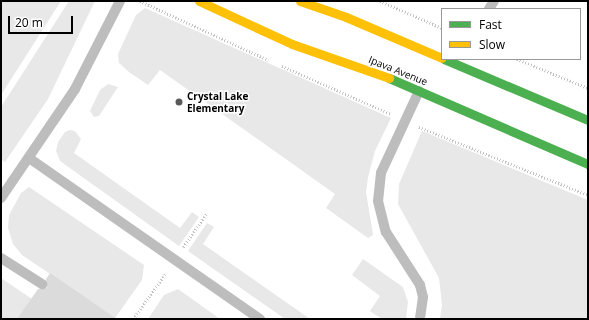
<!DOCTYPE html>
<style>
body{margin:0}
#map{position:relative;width:589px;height:320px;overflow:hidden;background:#fff;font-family:"Open Sans",sans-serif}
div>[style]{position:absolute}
.green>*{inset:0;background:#e8e8e8}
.building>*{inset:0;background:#dbdbdb}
.path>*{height:2.5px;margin-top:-1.25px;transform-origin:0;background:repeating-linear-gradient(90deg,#c2c2c2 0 1px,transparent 0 3px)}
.lane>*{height:10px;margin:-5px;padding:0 5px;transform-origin:5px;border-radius:5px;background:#bdbdbd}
.fast>*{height:9px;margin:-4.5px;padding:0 4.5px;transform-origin:4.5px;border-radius:4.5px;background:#4caf50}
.slow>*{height:9px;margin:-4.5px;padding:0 4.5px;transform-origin:4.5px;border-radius:4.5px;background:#ffc107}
.dots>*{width:11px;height:11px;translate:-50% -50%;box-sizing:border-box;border:2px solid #fff;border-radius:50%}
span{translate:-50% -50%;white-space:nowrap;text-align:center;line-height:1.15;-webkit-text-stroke:3px #fff;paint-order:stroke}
.street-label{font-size:10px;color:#000}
.poi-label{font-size:10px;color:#000;font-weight:700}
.left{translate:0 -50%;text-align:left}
.frame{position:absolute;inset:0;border:2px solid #000;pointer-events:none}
.legend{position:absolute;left:441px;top:8px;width:140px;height:52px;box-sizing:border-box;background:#fff;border:1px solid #999;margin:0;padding:5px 7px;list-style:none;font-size:12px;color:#000}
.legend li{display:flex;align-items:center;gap:8px;height:20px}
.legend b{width:20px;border:1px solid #999}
.scale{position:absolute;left:8px;top:16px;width:65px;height:18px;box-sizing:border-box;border:2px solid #000;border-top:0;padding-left:5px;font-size:12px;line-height:14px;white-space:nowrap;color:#000;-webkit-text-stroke:3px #fff;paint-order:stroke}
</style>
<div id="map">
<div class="green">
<i style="clip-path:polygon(1px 1px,61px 1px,1px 95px)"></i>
<i style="clip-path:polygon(69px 1px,95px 1px,48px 99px,5px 162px,1px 159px,1px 107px)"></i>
<i style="clip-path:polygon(145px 8px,391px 118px,375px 151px,368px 177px,366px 192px,373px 235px,368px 238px,326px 208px,335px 194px,160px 70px,148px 85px,129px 72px,119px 63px,118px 54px,136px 15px)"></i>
<i style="clip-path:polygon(108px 84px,118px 87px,99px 116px,94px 117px,90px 111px,100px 90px)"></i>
<i style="clip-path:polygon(70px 130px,75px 131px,81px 139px,74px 153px,180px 228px,192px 212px,199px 217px,179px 246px,60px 161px,56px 151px,58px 142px,65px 132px)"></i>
<i style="clip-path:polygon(422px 131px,588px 200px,588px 319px,440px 319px,442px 305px,439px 278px,398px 204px,399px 184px)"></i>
<i style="clip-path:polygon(29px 187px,144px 265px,142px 280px,115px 318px,22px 255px,13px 244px,8px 228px,9px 215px,21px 193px)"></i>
<i style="clip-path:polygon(207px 223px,214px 227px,203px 244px,310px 319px,285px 319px,188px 251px)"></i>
<i style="clip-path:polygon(363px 259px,403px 287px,408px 302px,406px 319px,382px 319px,370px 311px,380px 296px,352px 275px)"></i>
<i style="clip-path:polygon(1px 278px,32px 299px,17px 319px,1px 319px)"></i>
<i style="clip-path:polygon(178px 289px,220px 319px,148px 319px,164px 295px)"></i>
</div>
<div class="building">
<i style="clip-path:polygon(50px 273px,117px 319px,17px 319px,38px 289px,47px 288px,46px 279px)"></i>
</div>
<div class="path">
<i style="left:140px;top:1px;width:141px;rotate:24.7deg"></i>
<i style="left:380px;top:1px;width:68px;rotate:23.5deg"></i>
<i style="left:517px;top:59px;width:77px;rotate:22.2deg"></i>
<i style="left:282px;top:66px;width:119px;rotate:23.8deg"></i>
<i style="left:419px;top:127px;width:182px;rotate:21.9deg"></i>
<i style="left:183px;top:247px;width:42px;rotate:-54.8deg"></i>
<i style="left:133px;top:319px;width:57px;rotate:-54.3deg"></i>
</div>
<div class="lane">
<i style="left:489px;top:9px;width:9px;rotate:-58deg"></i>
<i style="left:419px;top:91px;width:90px;rotate:114.9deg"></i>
<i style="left:381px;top:173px;width:28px;rotate:96deg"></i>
<i style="left:378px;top:201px;width:32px;rotate:76deg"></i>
<i style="left:386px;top:232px;width:63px;rotate:57.3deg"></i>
<i style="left:420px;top:285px;width:12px;rotate:76deg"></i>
<i style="left:423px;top:297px;width:22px;rotate:98deg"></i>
<i style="left:29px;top:158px;width:282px;rotate:34.9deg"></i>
<i style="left:1px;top:198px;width:132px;rotate:-55.8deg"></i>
<i style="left:75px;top:89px;width:99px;rotate:-62.9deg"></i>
<i style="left:1px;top:258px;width:49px;rotate:32.4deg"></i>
</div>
<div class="fast">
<i style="left:444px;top:59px;width:156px;rotate:23deg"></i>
<i style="left:389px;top:78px;width:217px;rotate:23.4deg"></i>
</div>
<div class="slow">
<i style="left:199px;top:1px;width:102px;rotate:24.8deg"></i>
<i style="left:292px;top:44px;width:103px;rotate:19.3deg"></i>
<i style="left:300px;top:1px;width:49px;rotate:19.2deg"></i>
<i style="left:346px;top:17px;width:104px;rotate:23.1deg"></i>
</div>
<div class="dots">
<i style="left:179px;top:102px;background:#595959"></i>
</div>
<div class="street-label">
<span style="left:398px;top:71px;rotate:22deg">Ipava Avenue</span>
</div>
<div class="poi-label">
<span class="left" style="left:187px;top:102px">Crystal Lake<br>Elementary</span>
</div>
<div class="frame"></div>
<ul class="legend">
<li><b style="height:5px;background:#4caf50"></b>Fast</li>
<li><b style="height:5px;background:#ffc107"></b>Slow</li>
</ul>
<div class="scale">20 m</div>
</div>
